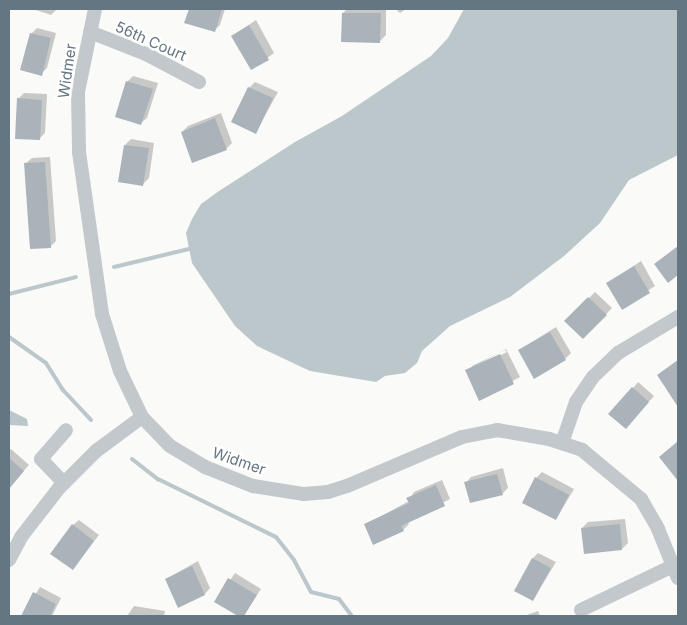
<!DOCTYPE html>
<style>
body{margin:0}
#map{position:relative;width:687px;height:625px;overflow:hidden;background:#fafaf8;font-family:Inter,sans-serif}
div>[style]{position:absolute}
.water>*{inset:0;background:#bbc7cb}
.shadow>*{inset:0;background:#0003}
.stream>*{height:4px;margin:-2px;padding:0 2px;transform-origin:2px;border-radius:2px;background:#bbc7cb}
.building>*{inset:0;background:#aab3b9}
.minor>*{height:14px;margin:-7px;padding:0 7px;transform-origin:7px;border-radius:7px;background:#c3c8cc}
span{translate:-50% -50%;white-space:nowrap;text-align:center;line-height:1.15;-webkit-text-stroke:5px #fff;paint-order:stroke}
.street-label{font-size:15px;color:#657683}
.frame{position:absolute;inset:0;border:10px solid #657683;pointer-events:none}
</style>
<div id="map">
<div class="water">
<i style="clip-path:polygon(464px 9px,678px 9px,678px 155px,629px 180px,600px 223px,564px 256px,510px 297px,450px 326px,422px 351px,417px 363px,405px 373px,385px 376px,376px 382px,310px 371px,257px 346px,235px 326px,192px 263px,186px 233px,192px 219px,201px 204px,219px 191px,295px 142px,342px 116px,431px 56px,448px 38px)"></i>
<i style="clip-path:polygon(9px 410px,27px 419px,28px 426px,9px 425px)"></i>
</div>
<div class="shadow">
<i style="clip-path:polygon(33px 9px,57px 9px,51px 15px)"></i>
<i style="clip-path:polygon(190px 9px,225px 9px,220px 25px,214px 31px,186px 22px)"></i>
<i style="clip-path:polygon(347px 9px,386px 9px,386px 35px,380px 41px,343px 13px)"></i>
<i style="clip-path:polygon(396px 9px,406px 9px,400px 13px)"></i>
<i style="clip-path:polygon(256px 20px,274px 53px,252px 69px,233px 36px)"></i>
<i style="clip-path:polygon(37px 28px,56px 33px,47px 68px,41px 74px,31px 34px)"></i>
<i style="clip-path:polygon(133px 76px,158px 83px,147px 118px,141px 123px,117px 116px,128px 81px)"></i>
<i style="clip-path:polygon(255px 82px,278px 92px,256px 132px,249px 88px)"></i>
<i style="clip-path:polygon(24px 93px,47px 94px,45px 133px,39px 139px,18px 99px)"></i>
<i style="clip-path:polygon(221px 113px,232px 143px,226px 149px,182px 132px,188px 126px)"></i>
<i style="clip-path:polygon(131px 139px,154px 143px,149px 178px,143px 184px,120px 181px,125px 145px)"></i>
<i style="clip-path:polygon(50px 157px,56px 241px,50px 247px,26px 163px,32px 158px)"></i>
<i style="clip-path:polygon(641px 261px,655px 286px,624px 306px,608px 283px)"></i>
<i style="clip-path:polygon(595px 292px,612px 308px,583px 338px,566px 321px)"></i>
<i style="clip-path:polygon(556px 327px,571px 353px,565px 359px,519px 350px)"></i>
<i style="clip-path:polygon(evenodd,506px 349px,520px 377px,480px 399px,466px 371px,506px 349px,505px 350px,507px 352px,472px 369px,472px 366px,505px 350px)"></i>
<i style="clip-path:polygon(678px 360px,678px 395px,674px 398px,659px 375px)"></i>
<i style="clip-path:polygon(638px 382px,654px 396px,631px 422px,633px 388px)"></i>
<i style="clip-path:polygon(11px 449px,29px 465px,9px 487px,9px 451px)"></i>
<i style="clip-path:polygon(503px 468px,508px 488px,502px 494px,466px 483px,471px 477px)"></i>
<i style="clip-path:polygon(542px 472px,574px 489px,556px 519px,536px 478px)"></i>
<i style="clip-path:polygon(442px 480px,450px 499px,407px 521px,409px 524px,403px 530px,365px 525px,409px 501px,414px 492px)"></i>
<i style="clip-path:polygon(625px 519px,628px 543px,622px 549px,582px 528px,588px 522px)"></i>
<i style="clip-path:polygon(79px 520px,99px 535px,73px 568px,73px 525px)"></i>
<i style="clip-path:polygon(538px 553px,556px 562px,533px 600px,533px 558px)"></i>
<i style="clip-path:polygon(198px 561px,210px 588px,205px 594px,166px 579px)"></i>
<i style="clip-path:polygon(235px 573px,261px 589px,243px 616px,216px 601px)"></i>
<i style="clip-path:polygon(40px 587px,61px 598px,52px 616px,22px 616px)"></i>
<i style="clip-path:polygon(134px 606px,165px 611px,164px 616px,127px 616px)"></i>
<i style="clip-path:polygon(538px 611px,540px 616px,524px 616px)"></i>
</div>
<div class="stream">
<i style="left:114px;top:267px;width:77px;rotate:-13.5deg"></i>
<i style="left:9px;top:294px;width:69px;rotate:-14.2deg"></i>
<i style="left:9px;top:337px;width:45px;rotate:35.1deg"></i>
<i style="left:46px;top:363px;width:32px;rotate:58deg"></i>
<i style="left:63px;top:390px;width:41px;rotate:47deg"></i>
<i style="left:132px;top:459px;width:33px;rotate:38deg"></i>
<i style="left:158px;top:479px;width:131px;rotate:26.2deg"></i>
<i style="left:276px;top:537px;width:29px;rotate:52deg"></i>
<i style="left:294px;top:560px;width:36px;rotate:62deg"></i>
<i style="left:311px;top:592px;width:29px;rotate:14deg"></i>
<i style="left:339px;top:599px;width:21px;rotate:53deg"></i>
</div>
<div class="building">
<i style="clip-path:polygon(189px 9px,222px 9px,215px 32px,184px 23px)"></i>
<i style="clip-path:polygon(342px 13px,381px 13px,380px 43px,341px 42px)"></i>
<i style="clip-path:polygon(249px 25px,269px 60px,251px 70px,231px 36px)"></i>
<i style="clip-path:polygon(30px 33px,51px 38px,42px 76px,20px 70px)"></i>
<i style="clip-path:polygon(126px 81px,153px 89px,141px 125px,115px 117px)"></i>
<i style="clip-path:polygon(248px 87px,273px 98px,256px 134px,231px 122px)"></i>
<i style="clip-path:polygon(17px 98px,42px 100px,40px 140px,15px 139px)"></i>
<i style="clip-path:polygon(215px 118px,227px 150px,192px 163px,181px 132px)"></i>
<i style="clip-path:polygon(124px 145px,149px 148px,143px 186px,118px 182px)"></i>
<i style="clip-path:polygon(45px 162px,51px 248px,30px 249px,24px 163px)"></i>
<i style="clip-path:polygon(678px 246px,678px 275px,668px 283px,654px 264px)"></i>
<i style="clip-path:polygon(634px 266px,650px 293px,622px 310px,606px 283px)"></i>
<i style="clip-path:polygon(588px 297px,607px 315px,583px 339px,564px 321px)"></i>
<i style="clip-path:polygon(550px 332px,566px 360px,534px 379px,518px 350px)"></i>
<i style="clip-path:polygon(500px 354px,514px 384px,479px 401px,465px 370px)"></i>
<i style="clip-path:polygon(678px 360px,678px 407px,657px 375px)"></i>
<i style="clip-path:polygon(632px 387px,649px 402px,626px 429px,608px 414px)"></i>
<i style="clip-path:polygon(678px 441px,678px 481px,659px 457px)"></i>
<i style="clip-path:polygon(9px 458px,24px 471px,9px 489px)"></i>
<i style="clip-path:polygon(497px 474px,503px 495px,470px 503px,464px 482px)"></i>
<i style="clip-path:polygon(535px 477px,569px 495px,556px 520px,522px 503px)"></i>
<i style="clip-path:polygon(436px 485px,445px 506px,401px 526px,404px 531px,373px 545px,364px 524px,409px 503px,406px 498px)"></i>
<i style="clip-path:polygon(72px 524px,94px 541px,73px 570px,50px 554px)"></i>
<i style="clip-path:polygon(620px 524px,622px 550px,584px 554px,581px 528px)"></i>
<i style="clip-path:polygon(532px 558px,551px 568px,533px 601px,514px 591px)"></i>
<i style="clip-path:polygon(192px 566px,205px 595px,178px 608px,165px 579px)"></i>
<i style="clip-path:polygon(228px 578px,257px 595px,244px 616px,238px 616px,214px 602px)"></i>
<i style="clip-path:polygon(33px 592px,56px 604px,50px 616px,21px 616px)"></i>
</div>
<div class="minor">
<i style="left:95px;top:9px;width:85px;rotate:101.6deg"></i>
<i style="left:78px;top:92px;width:60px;rotate:89deg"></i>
<i style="left:79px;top:152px;width:164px;rotate:81.9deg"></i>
<i style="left:102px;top:314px;width:60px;rotate:72.5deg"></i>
<i style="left:120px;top:371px;width:51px;rotate:64.4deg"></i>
<i style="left:142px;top:417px;width:40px;rotate:46deg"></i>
<i style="left:170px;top:446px;width:41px;rotate:31deg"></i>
<i style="left:205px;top:467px;width:52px;rotate:21.6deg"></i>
<i style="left:253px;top:486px;width:52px;rotate:8.9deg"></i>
<i style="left:304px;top:494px;width:24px;rotate:-5deg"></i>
<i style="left:328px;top:492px;width:20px;rotate:-18deg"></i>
<i style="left:347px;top:486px;width:125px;rotate:-23.1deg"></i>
<i style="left:462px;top:437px;width:36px;rotate:-11deg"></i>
<i style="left:497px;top:430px;width:53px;rotate:9.8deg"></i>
<i style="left:549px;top:439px;width:35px;rotate:18deg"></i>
<i style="left:582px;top:450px;width:77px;rotate:39.7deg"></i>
<i style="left:641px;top:499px;width:34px;rotate:60deg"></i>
<i style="left:658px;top:529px;width:53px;rotate:67.8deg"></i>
<i style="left:90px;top:32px;width:60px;rotate:21.4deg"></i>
<i style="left:146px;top:54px;width:60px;rotate:27.8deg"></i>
<i style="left:562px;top:443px;width:43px;rotate:-71.1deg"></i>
<i style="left:576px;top:402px;width:30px;rotate:-56deg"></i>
<i style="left:593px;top:377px;width:35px;rotate:-44deg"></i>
<i style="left:618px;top:353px;width:70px;rotate:-31deg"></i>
<i style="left:64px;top:483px;width:33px;rotate:-134deg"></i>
<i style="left:41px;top:459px;width:38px;rotate:-49deg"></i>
<i style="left:9px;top:560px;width:26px;rotate:-62deg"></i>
<i style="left:21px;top:537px;width:62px;rotate:-52.2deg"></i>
<i style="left:59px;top:488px;width:52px;rotate:-45deg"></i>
<i style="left:96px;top:451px;width:57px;rotate:-36.5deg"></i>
<i style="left:581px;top:610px;width:102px;rotate:-25.6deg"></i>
</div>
<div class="street-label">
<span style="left:151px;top:41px;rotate:24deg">56th Court</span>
<span style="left:67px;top:71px;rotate:-82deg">Widmer</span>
<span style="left:239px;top:461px;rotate:19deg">Widmer</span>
</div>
<div class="frame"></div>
</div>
